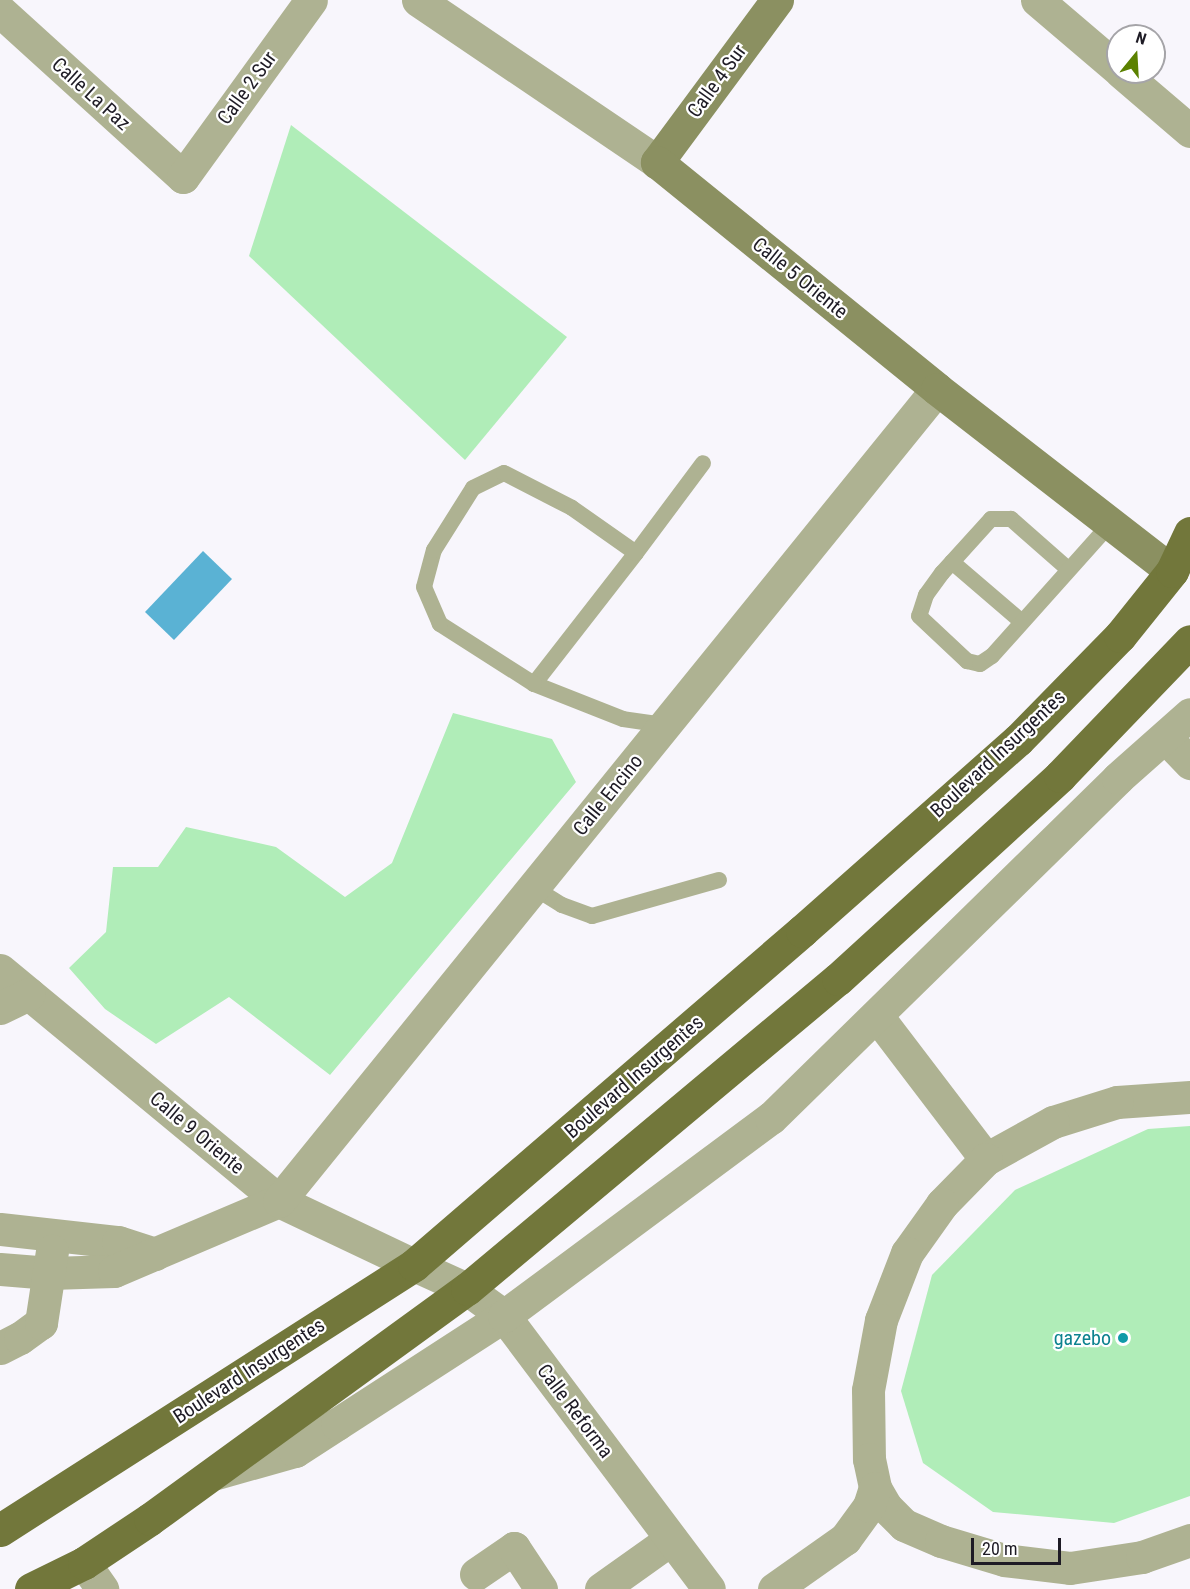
<!DOCTYPE html>
<style>
body{margin:0}
#map{position:relative;width:1190px;height:1589px;overflow:hidden;background:#f8f6fc;font-family:"Roboto Condensed",sans-serif}
div>[style]{position:absolute}
.green>*{inset:0;background:#b0edb8}
.water>*{inset:0;background:#5ab2d4}
.service>*{height:16px;margin:-8px;padding:0 8px;transform-origin:8px;border-radius:8px;background:#aeb292}
.minor>*{height:33px;margin:-16.5px;padding:0 16.5px;transform-origin:16.5px;border-radius:16.5px;background:#aeb292}
.tertiary>*{height:33px;margin:-16.5px;padding:0 16.5px;transform-origin:16.5px;border-radius:16.5px;background:#aeb292}
.secondary>*{height:33px;margin:-16.5px;padding:0 16.5px;transform-origin:16.5px;border-radius:16.5px;background:#8b9061}
.primary>*{height:33px;margin:-16.5px;padding:0 16.5px;transform-origin:16.5px;border-radius:16.5px;background:#72773b}
.dots>*{width:16px;height:16px;translate:-50% -50%;box-sizing:border-box;border:3px solid #fff;border-radius:50%}
span{translate:-50% -50%;white-space:nowrap;text-align:center;line-height:1.15;-webkit-text-stroke:4.5px #fff;paint-order:stroke}
.street-label{font-size:20px;color:#1e1b25}
.culture-label{font-size:20px;color:#0d838f}
.right{translate:-100% -50%;text-align:right}
.north{position:absolute;left:1106px;top:24px;width:60px;height:60px;box-sizing:border-box;background:#fff;border:2px solid #a5a4a8;border-radius:50%;rotate:18deg;font-size:16px;font-weight:700;line-height:24px;text-align:center;color:#1e1b25}
.north::after{content:'';display:block;margin:auto;width:21px;height:27px;background:#5b8100;clip-path:polygon(50% 0,100% 100%,50% 72%,0 100%)}
.scale{position:absolute;left:971px;top:1538px;width:90px;height:27px;box-sizing:border-box;border:3px solid #1e1b25;border-top:0;padding-left:8px;font-size:18px;line-height:21px;white-space:nowrap;color:#1e1b25;-webkit-text-stroke:4px #fff;paint-order:stroke}
</style>
<div id="map">
<div class="green">
<i style="clip-path:polygon(291px 125px,567px 337px,465px 460px,249px 256px)"></i>
<i style="clip-path:polygon(453px 713px,552px 739px,576px 782px,330px 1075px,229px 997px,156px 1044px,105px 1009px,69px 968px,106px 932px,113px 867px,158px 867px,186px 827px,276px 847px,345px 897px,392px 863px)"></i>
<i style="clip-path:polygon(1190px 1126px,1190px 1496px,1114px 1523px,993px 1512px,923px 1463px,901px 1391px,932px 1275px,1015px 1190px,1148px 1129px)"></i>
</div>
<div class="water">
<i style="clip-path:polygon(203px 551px,232px 579px,174px 640px,145px 612px)"></i>
</div>
<div class="service">
<i style="left:952px;top:562px;width:92px;rotate:40.6deg"></i>
<i style="left:1068px;top:569px;width:76px;rotate:-138.7deg"></i>
<i style="left:1011px;top:519px;width:20px;rotate:180deg"></i>
<i style="left:991px;top:519px;width:73px;rotate:132.2deg"></i>
<i style="left:942px;top:573px;width:27px;rotate:126deg"></i>
<i style="left:926px;top:595px;width:22px;rotate:108deg"></i>
<i style="left:919px;top:616px;width:66px;rotate:43.2deg"></i>
<i style="left:967px;top:661px;width:13px;rotate:13deg"></i>
<i style="left:980px;top:664px;width:14px;rotate:-34deg"></i>
<i style="left:992px;top:656px;width:177px;rotate:-48.2deg"></i>
<i style="left:534px;top:684px;width:166px;rotate:-52.1deg"></i>
<i style="left:664px;top:725px;width:41px;rotate:-171.7deg"></i>
<i style="left:623px;top:719px;width:96px;rotate:-158.5deg"></i>
<i style="left:534px;top:684px;width:112px;rotate:-147.4deg"></i>
<i style="left:440px;top:624px;width:40px;rotate:-113.4deg"></i>
<i style="left:424px;top:587px;width:38px;rotate:-75deg"></i>
<i style="left:434px;top:550px;width:73px;rotate:-57.8deg"></i>
<i style="left:473px;top:488px;width:34px;rotate:-26deg"></i>
<i style="left:504px;top:473px;width:76px;rotate:27.2deg"></i>
<i style="left:572px;top:508px;width:78px;rotate:35.1deg"></i>
<i style="left:636px;top:553px;width:112px;rotate:-53.3deg"></i>
<i style="left:533px;top:887px;width:34px;rotate:32deg"></i>
<i style="left:562px;top:905px;width:32px;rotate:20deg"></i>
<i style="left:592px;top:916px;width:132px;rotate:-15.8deg"></i>
</div>
<div class="minor">
<i style="left:418px;top:0;width:289px;rotate:34.1deg"></i>
<i style="left:1037px;top:0;width:106px;rotate:40.4deg"></i>
<i style="left:0;top:11px;width:247px;rotate:42.2deg"></i>
<i style="left:183px;top:177px;width:218px;rotate:-54.1deg"></i>
<i style="left:1121px;top:72px;width:91px;rotate:40.5deg"></i>
<i style="left:0;top:970px;width:362px;rotate:39.6deg"></i>
<i style="left:279px;top:1201px;width:149px;rotate:25.4deg"></i>
<i style="left:0;top:1008px;width:32px;rotate:-26deg"></i>
<i style="left:877px;top:1016px;width:180px;rotate:52.7deg"></i>
<i style="left:0;top:1229px;width:119px;rotate:6.3deg"></i>
<i style="left:118px;top:1242px;width:39px;rotate:18deg"></i>
<i style="left:0;top:1269px;width:50px;rotate:4.6deg"></i>
<i style="left:50px;top:1273px;width:64px;rotate:-1.8deg"></i>
<i style="left:114px;top:1271px;width:179px;rotate:-23deg"></i>
<i style="left:279px;top:1201px;width:1045px;rotate:-50.98deg"></i>
<i style="left:0;top:1348px;width:22px;rotate:-27deg"></i>
<i style="left:20px;top:1338px;width:26px;rotate:-36deg"></i>
<i style="left:41px;top:1323px;width:73px;rotate:-81.3deg"></i>
<i style="left:84px;top:1563px;width:32px;rotate:55deg"></i>
<i style="left:476px;top:1574px;width:46px;rotate:-34.4deg"></i>
<i style="left:514px;top:1548px;width:49px;rotate:56.6deg"></i>
<i style="left:601px;top:1589px;width:86px;rotate:-35.5deg"></i>
</div>
<div class="tertiary">
<i style="left:1166px;top:738px;width:35px;rotate:46deg"></i>
<i style="left:1190px;top:1097px;width:73px;rotate:176.1deg"></i>
<i style="left:1117px;top:1102px;width:67px;rotate:162.6deg"></i>
<i style="left:1053px;top:1122px;width:77px;rotate:151.1deg"></i>
<i style="left:986px;top:1159px;width:63px;rotate:134.4deg"></i>
<i style="left:942px;top:1204px;width:60px;rotate:125.5deg"></i>
<i style="left:907px;top:1253px;width:72px;rotate:111.2deg"></i>
<i style="left:881px;top:1320px;width:71px;rotate:100.5deg"></i>
<i style="left:868px;top:1390px;width:69px;rotate:89.2deg"></i>
<i style="left:869px;top:1459px;width:30px;rotate:78deg"></i>
<i style="left:875px;top:1488px;width:22px;rotate:60deg"></i>
<i style="left:886px;top:1507px;width:25px;rotate:45deg"></i>
<i style="left:904px;top:1525px;width:40px;rotate:23.4deg"></i>
<i style="left:941px;top:1541px;width:66px;rotate:16.8deg"></i>
<i style="left:1004px;top:1560px;width:66px;rotate:6.9deg"></i>
<i style="left:1070px;top:1568px;width:73px;rotate:-8.7deg"></i>
<i style="left:1142px;top:1557px;width:51px;rotate:-19.5deg"></i>
<i style="left:414px;top:1265px;width:58px;rotate:24.4deg"></i>
<i style="left:467px;top:1289px;width:46px;rotate:36.1deg"></i>
<i style="left:504px;top:1316px;width:341px;rotate:53.1deg"></i>
<i style="left:216px;top:1473px;width:82px;rotate:-15.6deg"></i>
<i style="left:295px;top:1451px;width:50px;rotate:-32.7deg"></i>
<i style="left:337px;top:1424px;width:199px;rotate:-32.9deg"></i>
<i style="left:504px;top:1316px;width:332px;rotate:-36.6deg"></i>
<i style="left:771px;top:1118px;width:486px;rotate:-44.4deg"></i>
<i style="left:1118px;top:778px;width:96px;rotate:-41.6deg"></i>
<i style="left:774px;top:1589px;width:87px;rotate:-35.2deg"></i>
<i style="left:845px;top:1539px;width:41px;rotate:-54deg"></i>
<i style="left:869px;top:1506px;width:19px;rotate:-72deg"></i>
</div>
<div class="secondary">
<i style="left:777px;top:0;width:202px;rotate:126.5deg"></i>
<i style="left:657px;top:162px;width:360px;rotate:39deg"></i>
<i style="left:937px;top:389px;width:297px;rotate:37.8deg"></i>
</div>
<div class="primary">
<i style="left:0;top:1530px;width:492px;rotate:-32.6deg"></i>
<i style="left:414px;top:1265px;width:512px;rotate:-40.72deg"></i>
<i style="left:802px;top:931px;width:288px;rotate:-41.5deg"></i>
<i style="left:1018px;top:740px;width:146px;rotate:-45.6deg"></i>
<i style="left:1120px;top:636px;width:83px;rotate:-51.3deg"></i>
<i style="left:1172px;top:571px;width:42px;rotate:-64.7deg"></i>
<i style="left:31px;top:1589px;width:59px;rotate:-26.1deg"></i>
<i style="left:84px;top:1563px;width:79px;rotate:-33.7deg"></i>
<i style="left:150px;top:1519px;width:392px;rotate:-36deg"></i>
<i style="left:467px;top:1289px;width:483px;rotate:-39.9deg"></i>
<i style="left:838px;top:979px;width:301px;rotate:-42.4deg"></i>
<i style="left:1060px;top:776px;width:187px;rotate:-46.1deg"></i>
</div>
<div class="dots">
<i style="left:1123px;top:1338px;background:#0f9aa8"></i>
</div>
<div class="street-label">
<span style="left:717px;top:81px;rotate:-54deg">Calle 4 Sur</span>
<span style="left:247px;top:88px;rotate:-54deg">Calle 2 Sur</span>
<span style="left:91px;top:94px;rotate:42deg">Calle La Paz</span>
<span style="left:800px;top:278px;rotate:39deg">Calle 5 Oriente</span>
<span style="left:998px;top:754px;rotate:-43deg">Boulevard Insurgentes</span>
<span style="left:608px;top:795px;rotate:-51deg">Calle Encino</span>
<span style="left:634px;top:1077px;rotate:-41deg">Boulevard Insurgentes</span>
<span style="left:197px;top:1133px;rotate:40deg">Calle 9 Oriente</span>
<span style="left:249px;top:1371px;rotate:-33deg">Boulevard Insurgentes</span>
<span style="left:575px;top:1411px;rotate:53deg">Calle Reforma</span>
</div>
<div class="culture-label">
<span class="right" style="left:1111px;top:1338px">gazebo</span>
</div>
<div class="north">N</div>
<div class="scale">20 m</div>
</div>
